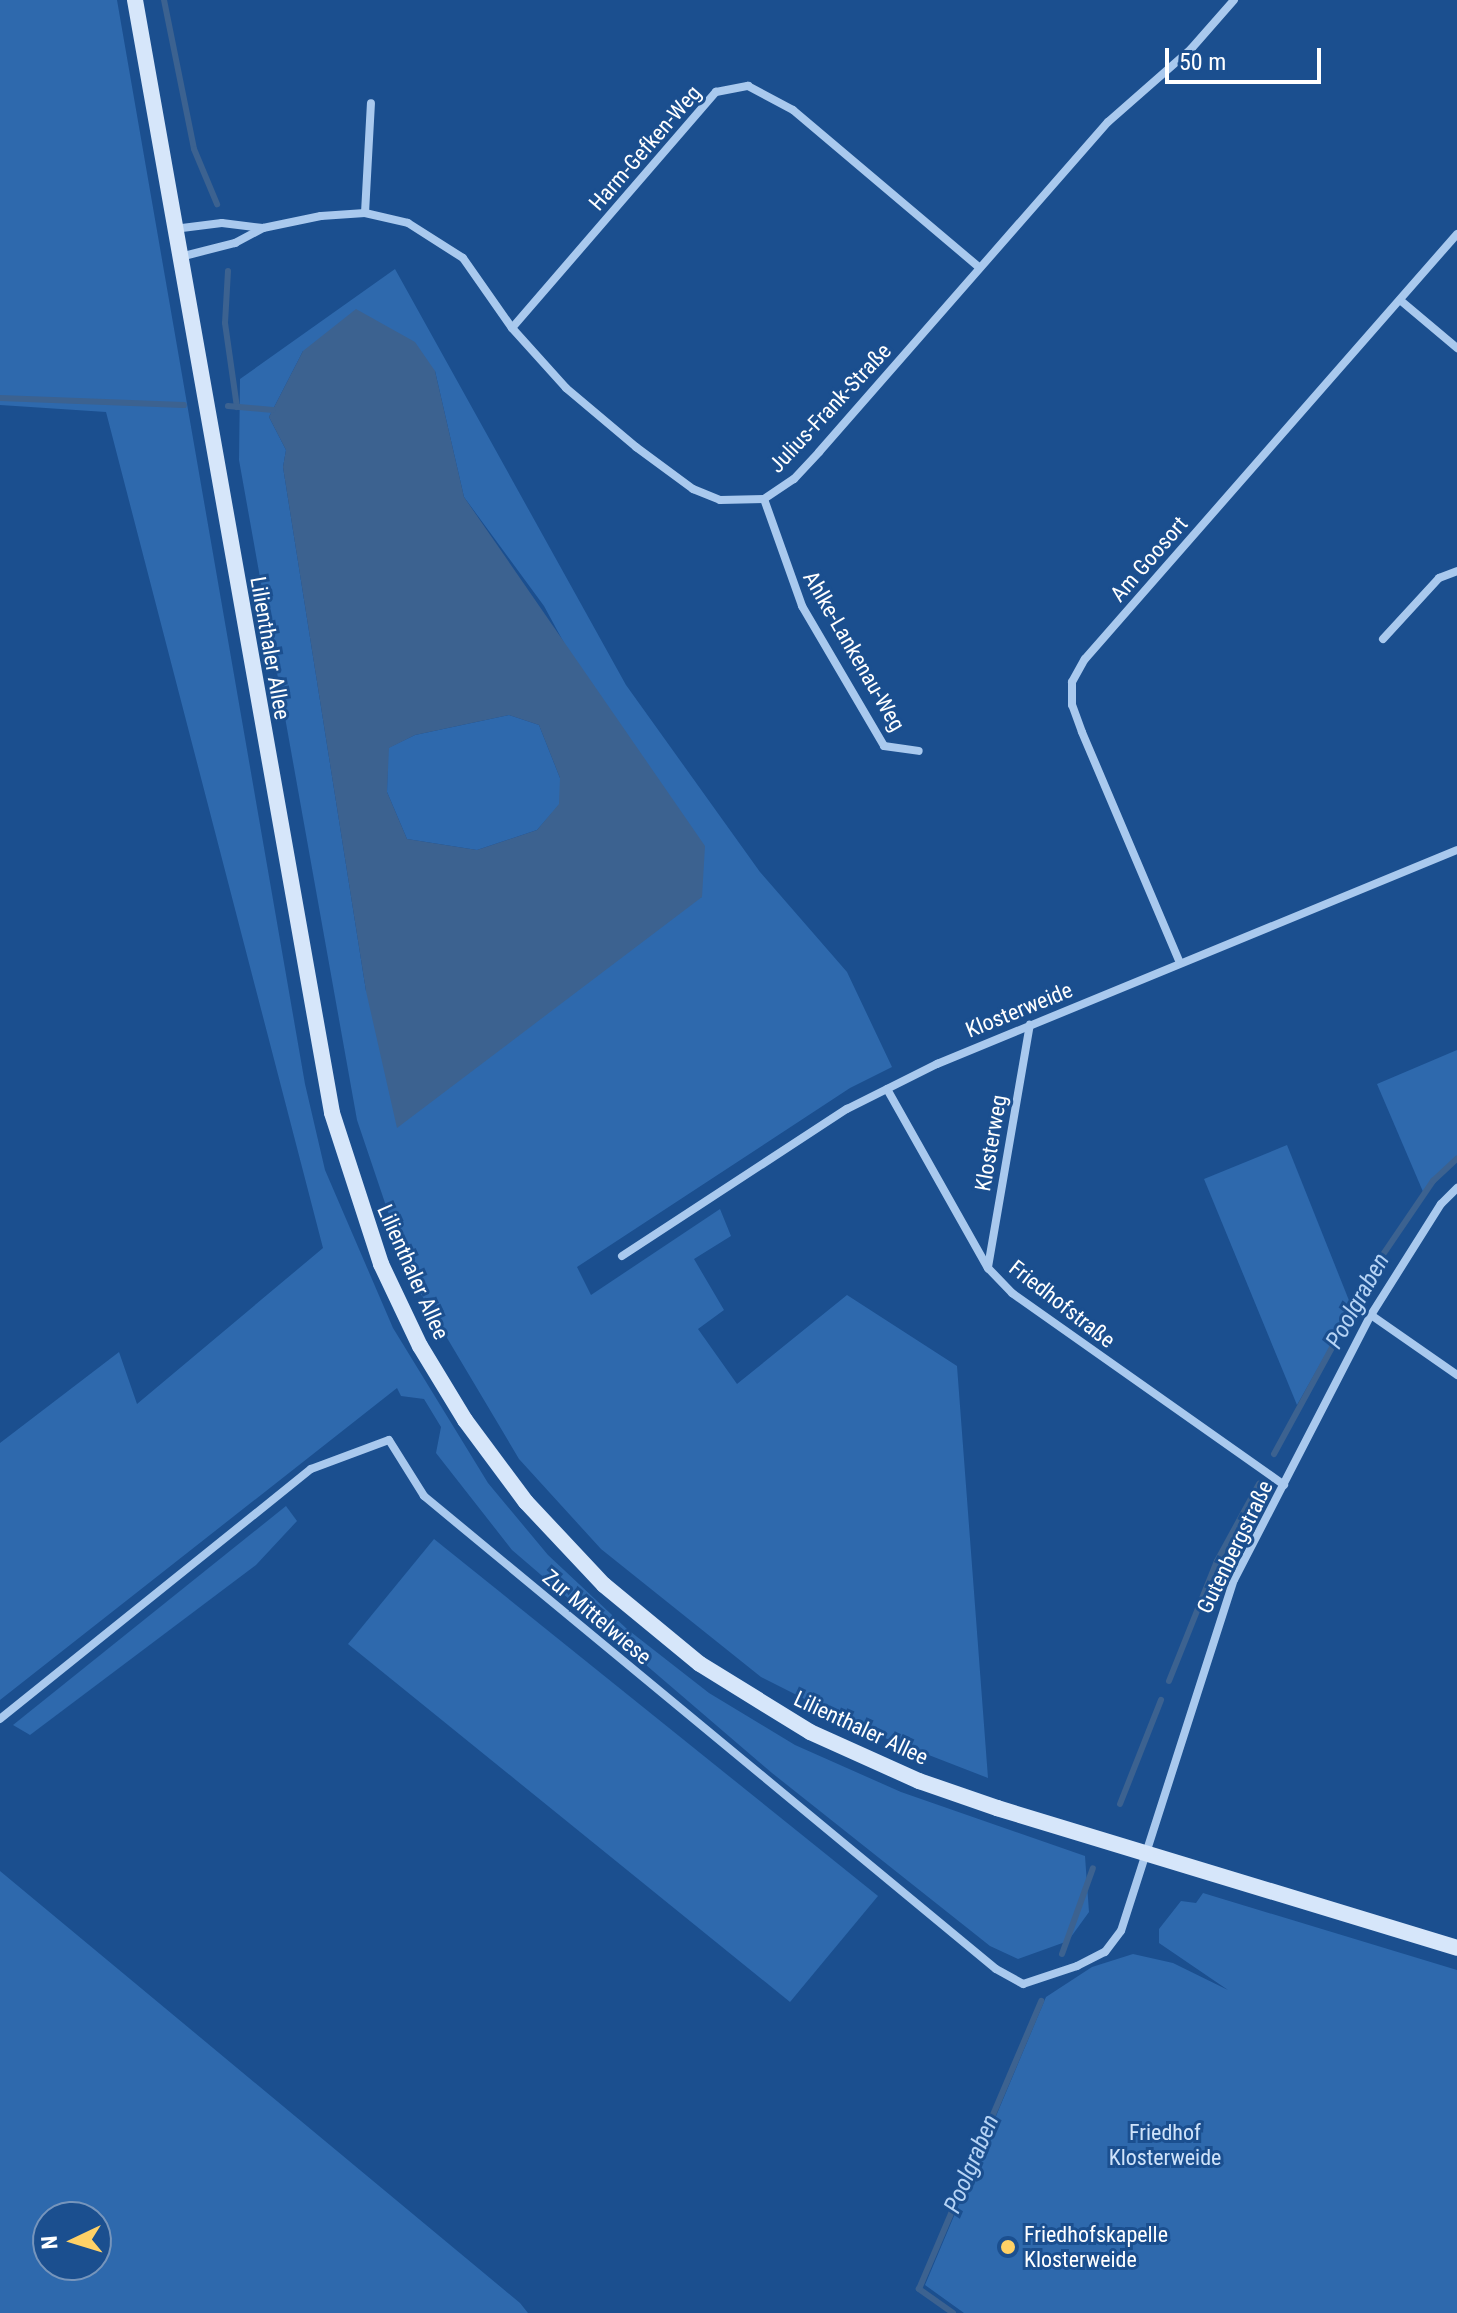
<!DOCTYPE html>
<meta charset="utf-8">
<style>
body{margin:0}
#map{position:relative;width:1457px;height:2313px;overflow:hidden;background:#1b4f8f;font-family:"Roboto Condensed",sans-serif}
div>[style]{position:absolute}
.green>*{inset:0;background:#2e69ad}
.water>*{inset:0;background:#3c6290}
.stream>*{height:6px;margin:-3px;padding:0 3px;transform-origin:3px;border-radius:3px;background:#3c6290}
.street>*{height:8px;margin:-4px;padding:0 4px;transform-origin:4px;border-radius:4px;background:#a9c9ee}
.secondary>*{height:16px;margin:-8px;padding:0 8px;transform-origin:8px;border-radius:8px;background:#d6e6fa}
.dots>*{width:22px;height:22px;translate:-50% -50%;box-sizing:border-box;border:4px solid #1b4f8f;border-radius:50%}
span{translate:-50% -50%;white-space:nowrap;text-align:center;line-height:1.15;-webkit-text-stroke:6px #1b4f8f;paint-order:stroke}
.street-label{font-size:22px;color:#fff}
.park-label{font-size:22px;color:#cfe3fa}
.poi-label{font-size:22px;color:#fff}
.left{translate:0 -50%;text-align:left}
.water-label{font-size:24px;color:#b5d3f5;font-style:italic}
.north{position:absolute;left:32px;top:2201px;width:80px;height:80px;box-sizing:border-box;background:#1b4f8f;border:2px solid #7695bc;border-radius:50%;rotate:266deg;font-size:22px;font-weight:700;line-height:32px;text-align:center;color:#fff}
.north::after{content:'';display:block;margin:auto;width:28px;height:36px;background:#ffd166;clip-path:polygon(50% 0,100% 100%,50% 72%,0 100%)}
.scale{position:absolute;left:1165px;top:48px;width:156px;height:36px;box-sizing:border-box;border:4px solid #fff;border-top:0;padding-left:10px;font-size:24px;line-height:28px;white-space:nowrap;color:#fff;-webkit-text-stroke:6px #1b4f8f;paint-order:stroke}
</style>
<div id="map">
<div class="green">
<i style="clip-path:polygon(0 0,117px 0,305px 1084px,325px 1170px,393px 1328px,488px 1483px,548px 1555px,627px 1629px,709px 1693px,795px 1745px,901px 1792px,1085px 1856px,1089px 1912px,1068px 1941px,1018px 1959px,990px 1946px,772px 1773px,512px 1550px,436px 1453px,441px 1427px,424px 1399px,401px 1396px,397px 1388px,0 1700px,0 1443px,119px 1352px,137px 1404px,323px 1248px,106px 412px,0 405px)"></i>
<i style="clip-path:polygon(evenodd,395px 269px,626px 685px,760px 872px,847px 972px,892px 1067px,850px 1088px,577px 1267px,591px 1295px,720px 1209px,731px 1236px,694px 1259px,724px 1310px,698px 1329px,737px 1384px,847px 1295px,957px 1366px,988px 1778px,872px 1733px,761px 1677px,601px 1549px,519px 1459px,409px 1274px,357px 1120px,239px 460px,240px 379px,395px 269px,303px 351px,435px 371px,464px 497px,544px 606px,702px 897px,366px 991px,283px 467px,286px 450px,269px 417px,303px 351px)"></i>
<i style="clip-path:polygon(509px 715px,539px 725px,560px 778px,560px 804px,537px 830px,477px 850px,407px 839px,387px 792px,388px 748px,415px 735px)"></i>
<i style="clip-path:polygon(1457px 1050px,1457px 1159px,1424px 1194px,1377px 1084px)"></i>
<i style="clip-path:polygon(1287px 1145px,1352px 1308px,1297px 1405px,1204px 1179px)"></i>
<i style="clip-path:polygon(286px 1506px,297px 1521px,256px 1565px,30px 1735px,13px 1725px)"></i>
<i style="clip-path:polygon(434px 1539px,878px 1896px,790px 2002px,348px 1644px)"></i>
<i style="clip-path:polygon(evenodd,0 1871px,520px 2303px,528px 2313px,0 2313px,0 1871px,48px 2217px,96px 2217px,96px 2265px,48px 2265px,48px 2217px)"></i>
<i style="clip-path:polygon(1203px 1893px,1457px 1970px,1457px 2313px,964px 2313px,925px 2285px,1046px 1997px,1092px 1967px,1133px 1954px,1173px 1963px,1228px 1990px,1159px 1943px,1159px 1929px,1181px 1901px,1196px 1903px)"></i>
</div>
<div class="water">
<i style="clip-path:polygon(evenodd,356px 309px,415px 342px,435px 371px,464px 497px,705px 846px,702px 897px,397px 1128px,366px 991px,283px 467px,286px 450px,269px 417px,303px 351px,356px 309px,509px 715px,539px 725px,560px 778px,559px 804px,537px 830px,477px 850px,407px 839px,387px 792px,389px 748px,415px 735px,509px 715px)"></i>
</div>
<div class="stream">
<i style="left:164px;top:0;width:152px;rotate:78.6deg"></i>
<i style="left:194px;top:149px;width:60px;rotate:67.3deg"></i>
<i style="left:228px;top:271px;width:52px;rotate:93.3deg"></i>
<i style="left:225px;top:323px;width:85px;rotate:81.9deg"></i>
<i style="left:0;top:398px;width:184px;rotate:2.2deg"></i>
<i style="left:228px;top:406px;width:45px;rotate:5.1deg"></i>
<i style="left:1274px;top:1454px;width:226px;rotate:-61.4deg"></i>
<i style="left:1382px;top:1256px;width:91px;rotate:-55.8deg"></i>
<i style="left:1433px;top:1181px;width:33px;rotate:-43deg"></i>
<i style="left:1169px;top:1681px;width:129px;rotate:-68.2deg"></i>
<i style="left:1217px;top:1561px;width:88px;rotate:-61.4deg"></i>
<i style="left:1120px;top:1804px;width:112px;rotate:-68.5deg"></i>
<i style="left:1062px;top:1954px;width:91px;rotate:-70.2deg"></i>
<i style="left:953px;top:2313px;width:42px;rotate:-144.8deg"></i>
<i style="left:919px;top:2289px;width:313px;rotate:-67deg"></i>
</div>
<div class="street">
<i style="left:365px;top:213px;width:110px;rotate:-86.9deg"></i>
<i style="left:174px;top:229px;width:48px;rotate:-7.1deg"></i>
<i style="left:222px;top:223px;width:41px;rotate:7deg"></i>
<i style="left:180px;top:257px;width:57px;rotate:-14.3deg"></i>
<i style="left:235px;top:243px;width:32px;rotate:-28deg"></i>
<i style="left:263px;top:228px;width:59px;rotate:-11.7deg"></i>
<i style="left:321px;top:216px;width:44px;rotate:-3.9deg"></i>
<i style="left:365px;top:213px;width:44px;rotate:13.1deg"></i>
<i style="left:408px;top:223px;width:65px;rotate:32.5deg"></i>
<i style="left:463px;top:258px;width:85px;rotate:55deg"></i>
<i style="left:512px;top:328px;width:81px;rotate:48deg"></i>
<i style="left:566px;top:388px;width:92px;rotate:40.1deg"></i>
<i style="left:636px;top:447px;width:71px;rotate:36.4deg"></i>
<i style="left:693px;top:489px;width:29px;rotate:22deg"></i>
<i style="left:720px;top:500px;width:44px;rotate:-1.3deg"></i>
<i style="left:764px;top:499px;width:36px;rotate:-34deg"></i>
<i style="left:794px;top:479px;width:37px;rotate:-47deg"></i>
<i style="left:819px;top:452px;width:439px;rotate:-48.8deg"></i>
<i style="left:1108px;top:122px;width:111px;rotate:-41.3deg"></i>
<i style="left:1191px;top:49px;width:65px;rotate:-48.7deg"></i>
<i style="left:1400px;top:300px;width:75px;rotate:40.1deg"></i>
<i style="left:512px;top:328px;width:312px;rotate:-49.2deg"></i>
<i style="left:716px;top:92px;width:33px;rotate:-11deg"></i>
<i style="left:748px;top:86px;width:51px;rotate:28.1deg"></i>
<i style="left:793px;top:110px;width:243px;rotate:40.2deg"></i>
<i style="left:764px;top:499px;width:114px;rotate:70.4deg"></i>
<i style="left:802px;top:606px;width:162px;rotate:59.6deg"></i>
<i style="left:884px;top:746px;width:35px;rotate:8deg"></i>
<i style="left:1383px;top:639px;width:83px;rotate:-47.4deg"></i>
<i style="left:1439px;top:578px;width:19px;rotate:-21deg"></i>
<i style="left:1180px;top:963px;width:251px;rotate:-113deg"></i>
<i style="left:1082px;top:732px;width:29px;rotate:-110deg"></i>
<i style="left:1072px;top:705px;width:23px;rotate:-90deg"></i>
<i style="left:1072px;top:682px;width:26px;rotate:-61deg"></i>
<i style="left:1085px;top:659px;width:565px;rotate:-48.8deg"></i>
<i style="left:887px;top:1089px;width:206px;rotate:60.6deg"></i>
<i style="left:988px;top:1268px;width:35px;rotate:46deg"></i>
<i style="left:1012px;top:1293px;width:333px;rotate:35.2deg"></i>
<i style="left:622px;top:1256px;width:269px;rotate:-33.2deg"></i>
<i style="left:847px;top:1109px;width:101px;rotate:-26.6deg"></i>
<i style="left:937px;top:1064px;width:562px;rotate:-22.37deg"></i>
<i style="left:988px;top:1267px;width:246px;rotate:-80.2deg"></i>
<i style="left:1371px;top:1315px;width:105px;rotate:34.9deg"></i>
<i style="left:0;top:1719px;width:399px;rotate:-38.8deg"></i>
<i style="left:311px;top:1469px;width:83px;rotate:-20.4deg"></i>
<i style="left:389px;top:1440px;width:66px;rotate:58deg"></i>
<i style="left:424px;top:1496px;width:742px;rotate:39.59deg"></i>
<i style="left:996px;top:1969px;width:31px;rotate:29deg"></i>
<i style="left:1023px;top:1984px;width:57px;rotate:-18.4deg"></i>
<i style="left:1077px;top:1966px;width:31px;rotate:-27deg"></i>
<i style="left:1105px;top:1952px;width:26px;rotate:-53deg"></i>
<i style="left:1121px;top:1931px;width:369px;rotate:-72.2deg"></i>
<i style="left:1234px;top:1580px;width:298px;rotate:-62.7deg"></i>
<i style="left:1371px;top:1315px;width:131px;rotate:-57.8deg"></i>
<i style="left:1441px;top:1204px;width:23px;rotate:-45deg"></i>
</div>
<div class="secondary">
<i style="left:135px;top:0;width:1130px;rotate:79.96deg"></i>
<i style="left:332px;top:1113px;width:159px;rotate:72deg"></i>
<i style="left:381px;top:1264px;width:91px;rotate:64.6deg"></i>
<i style="left:420px;top:1346px;width:87px;rotate:58.7deg"></i>
<i style="left:465px;top:1420px;width:102px;rotate:53.4deg"></i>
<i style="left:526px;top:1502px;width:114px;rotate:46.8deg"></i>
<i style="left:604px;top:1585px;width:124px;rotate:39.5deg"></i>
<i style="left:700px;top:1664px;width:129px;rotate:31.7deg"></i>
<i style="left:810px;top:1732px;width:120px;rotate:24.2deg"></i>
<i style="left:919px;top:1781px;width:83px;rotate:19.1deg"></i>
<i style="left:997px;top:1808px;width:481px;rotate:16.9deg"></i>
</div>
<div class="dots">
<i style="left:1008px;top:2247px;background:#ffd166"></i>
</div>
<div class="street-label">
<span style="left:645px;top:148px;rotate:-49deg">Harm-Gefken-Weg</span>
<span style="left:830px;top:408px;rotate:-47deg">Julius-Frank-Straße</span>
<span style="left:1149px;top:559px;rotate:-49deg">Am Goosort</span>
<span style="left:270px;top:648px;rotate:80deg">Lilienthaler Allee</span>
<span style="left:854px;top:651px;rotate:60deg">Ahlke-Lankenau-Weg</span>
<span style="left:1019px;top:1010px;rotate:-22deg">Klosterweide</span>
<span style="left:991px;top:1143px;rotate:-80deg">Klosterweg</span>
<span style="left:413px;top:1272px;rotate:66deg">Lilienthaler Allee</span>
<span style="left:1062px;top:1304px;rotate:38deg">Friedhofstraße</span>
<span style="left:1235px;top:1547px;rotate:-64deg">Gutenbergstraße</span>
<span style="left:597px;top:1617px;rotate:40deg">Zur Mittelwiese</span>
<span style="left:861px;top:1728px;rotate:25deg">Lilienthaler Allee</span>
</div>
<div class="park-label">
<span style="left:1165px;top:2145px">Friedhof<br>Klosterweide</span>
</div>
<div class="poi-label">
<span class="left" style="left:1024px;top:2247px">Friedhofskapelle<br>Klosterweide</span>
</div>
<div class="water-label">
<span style="left:1358px;top:1301px;rotate:-61deg">Poolgraben</span>
<span style="left:972px;top:2164px;rotate:-67deg">Poolgraben</span>
</div>
<div class="north">N</div>
<div class="scale">50 m</div>
</div>
